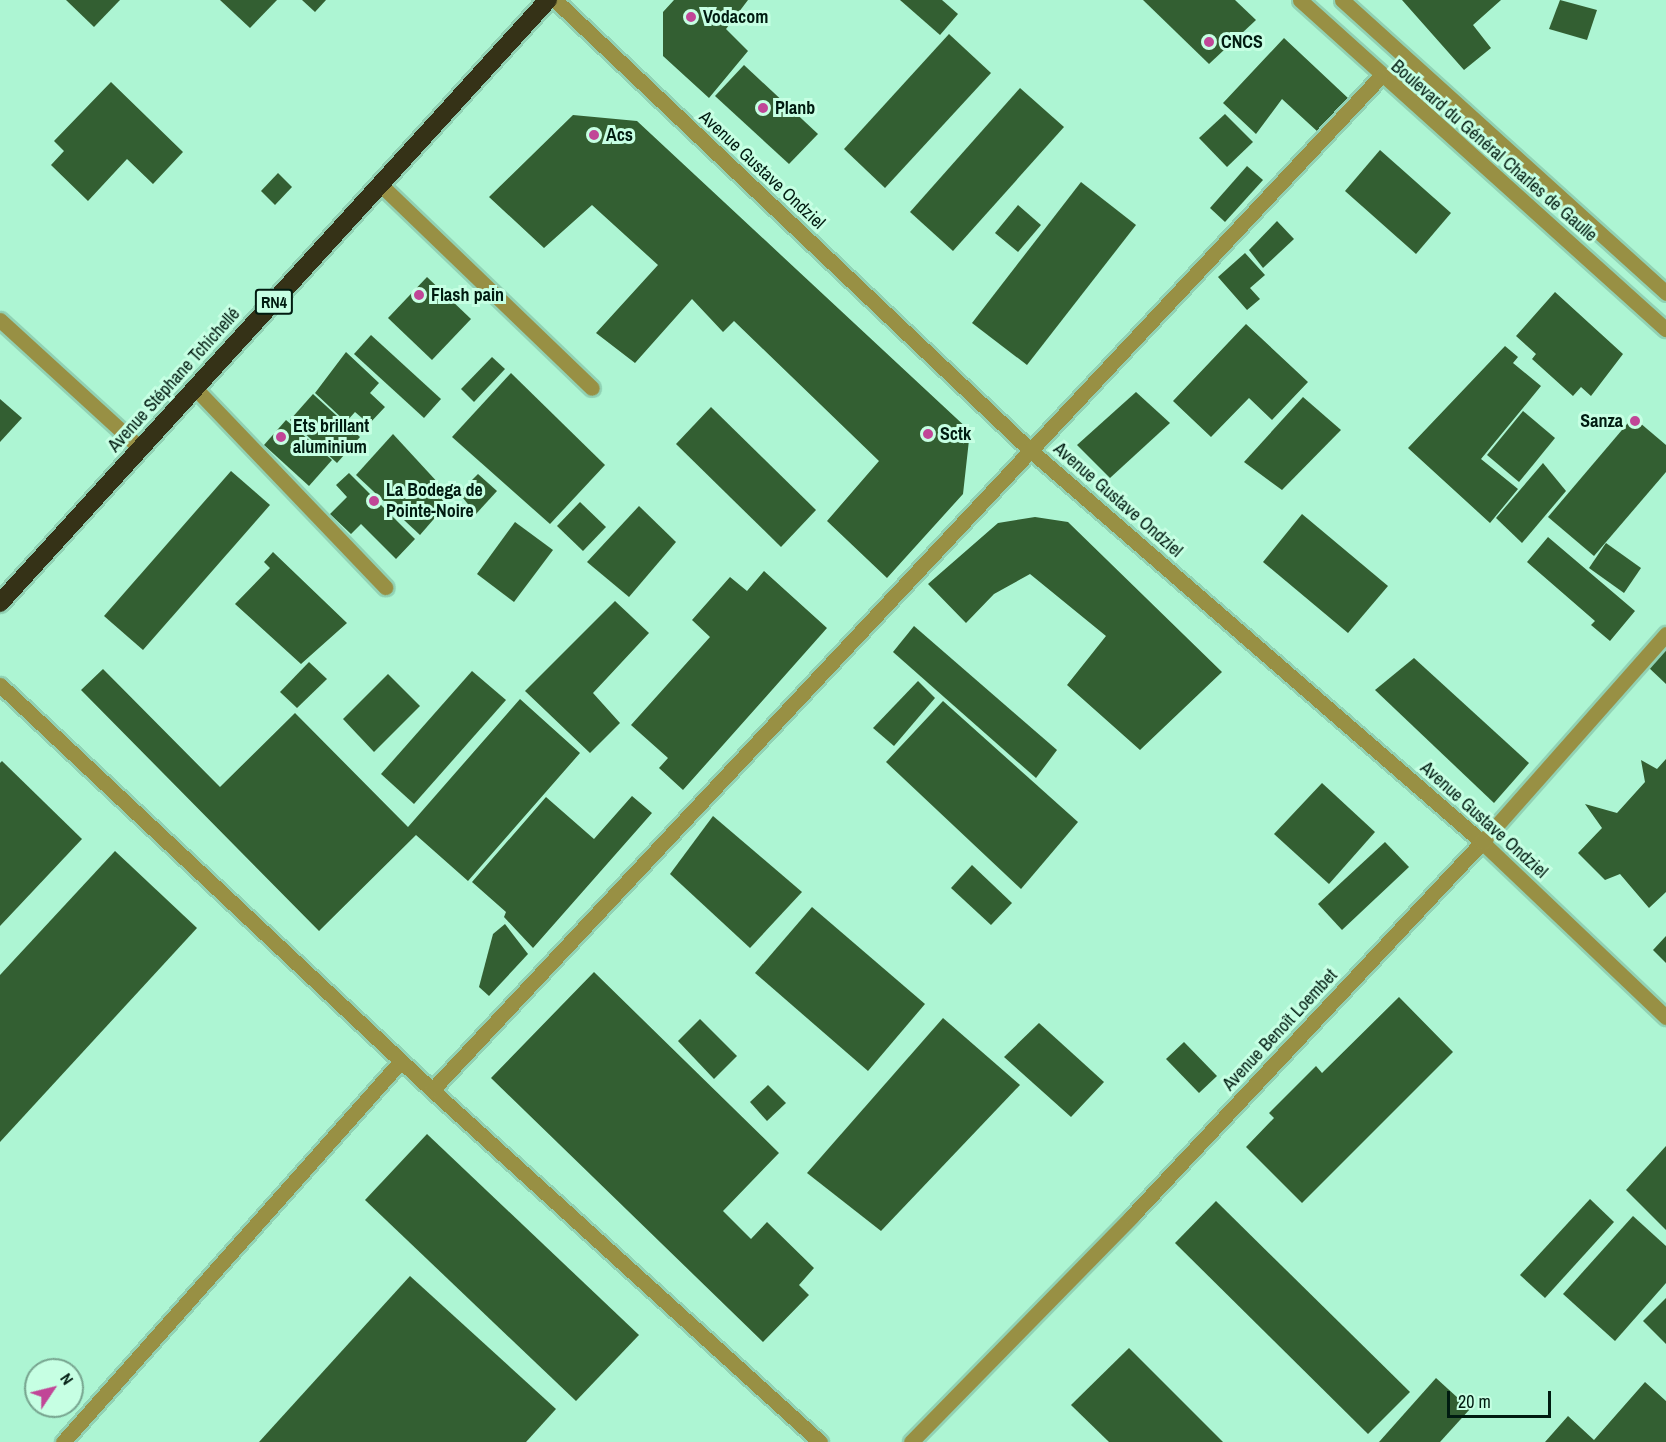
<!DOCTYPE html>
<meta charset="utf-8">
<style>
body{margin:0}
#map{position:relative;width:1666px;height:1442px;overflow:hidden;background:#adf5d3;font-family:"Archivo Narrow",sans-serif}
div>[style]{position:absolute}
.building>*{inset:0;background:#335f32}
.roads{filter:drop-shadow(2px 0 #91d2b4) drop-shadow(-2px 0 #91d2b4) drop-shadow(0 2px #91d2b4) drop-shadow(0 -2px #91d2b4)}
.lane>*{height:15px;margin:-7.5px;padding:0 7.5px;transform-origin:7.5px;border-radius:7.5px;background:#989044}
.street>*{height:15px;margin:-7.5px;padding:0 7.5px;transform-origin:7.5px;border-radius:7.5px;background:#989044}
.highway>*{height:18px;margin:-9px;padding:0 9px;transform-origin:9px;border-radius:9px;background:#353217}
.dots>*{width:16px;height:16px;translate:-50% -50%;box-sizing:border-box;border:3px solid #c6ffe3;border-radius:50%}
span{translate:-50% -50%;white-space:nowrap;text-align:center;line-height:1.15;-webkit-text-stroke:6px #c6ffe3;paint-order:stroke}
.shield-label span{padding:2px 4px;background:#c6ffe3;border:2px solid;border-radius:4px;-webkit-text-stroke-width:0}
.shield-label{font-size:16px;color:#001b10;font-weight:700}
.poi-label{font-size:18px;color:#001b10;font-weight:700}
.left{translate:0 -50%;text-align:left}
.right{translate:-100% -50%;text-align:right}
.street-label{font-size:18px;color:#001b10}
.north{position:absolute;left:24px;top:1358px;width:60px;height:60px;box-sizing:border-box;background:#c6ffe3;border:2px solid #77a48f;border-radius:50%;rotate:55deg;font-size:16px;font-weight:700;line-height:24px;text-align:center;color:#001b10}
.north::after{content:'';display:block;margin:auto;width:21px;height:27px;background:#c14697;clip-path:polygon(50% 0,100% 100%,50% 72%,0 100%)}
.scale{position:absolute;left:1447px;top:1391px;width:104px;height:27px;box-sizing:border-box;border:3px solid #001b10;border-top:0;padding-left:8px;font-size:18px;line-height:21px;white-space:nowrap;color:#001b10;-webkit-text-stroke:4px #c6ffe3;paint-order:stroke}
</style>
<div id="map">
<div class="building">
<i style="clip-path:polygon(66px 0,120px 0,94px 27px)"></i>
<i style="clip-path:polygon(220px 0,277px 0,250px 28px)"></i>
<i style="clip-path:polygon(302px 0,326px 0,315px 12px)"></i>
<i style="clip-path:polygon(674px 0,748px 0,726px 29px,748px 51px,709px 98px,663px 56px,663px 12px)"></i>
<i style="clip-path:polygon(900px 0,942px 0,958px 14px,940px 35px)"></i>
<i style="clip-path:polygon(1143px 0,1235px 0,1256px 20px,1209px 64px)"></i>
<i style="clip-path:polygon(1402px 0,1501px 0,1473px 25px,1491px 48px,1464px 70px)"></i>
<i style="clip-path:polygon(1560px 0,1597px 10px,1587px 40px,1549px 29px)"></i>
<i style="clip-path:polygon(949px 34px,991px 73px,885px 188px,844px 149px)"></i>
<i style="clip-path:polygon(1284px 38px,1349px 99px,1318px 132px,1282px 99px,1256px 134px,1223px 103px)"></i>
<i style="clip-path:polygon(744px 65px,818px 134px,789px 164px,715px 96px)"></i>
<i style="clip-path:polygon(111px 82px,183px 152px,153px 184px,127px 159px,88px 201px,51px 165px,64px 151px,54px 141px)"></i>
<i style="clip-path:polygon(1020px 88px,1064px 127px,953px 251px,910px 212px)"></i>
<i style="clip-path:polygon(1225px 114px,1253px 142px,1227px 167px,1199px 138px)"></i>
<i style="clip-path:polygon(573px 115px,637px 121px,970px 431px,963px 494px,887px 578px,827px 521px,879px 461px,734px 321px,723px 332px,692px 299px,635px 363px,596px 333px,658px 265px,592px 205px,544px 248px,489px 197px)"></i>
<i style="clip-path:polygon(1380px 150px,1451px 213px,1416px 254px,1345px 191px)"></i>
<i style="clip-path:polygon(1247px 166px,1263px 180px,1225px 222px,1210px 208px)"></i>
<i style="clip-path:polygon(278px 173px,292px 187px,275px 205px,261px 191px)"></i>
<i style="clip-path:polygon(1081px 182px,1136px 225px,1027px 365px,972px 323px)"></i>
<i style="clip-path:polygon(1018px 205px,1041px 225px,1018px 252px,995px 233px)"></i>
<i style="clip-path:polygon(1277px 221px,1294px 239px,1263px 268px,1249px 250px)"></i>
<i style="clip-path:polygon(1245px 253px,1265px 275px,1250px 288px,1260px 299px,1247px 310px,1218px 277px)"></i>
<i style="clip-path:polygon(427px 277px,471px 319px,432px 360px,388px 318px)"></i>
<i style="clip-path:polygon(1555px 292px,1623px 354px,1591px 396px,1581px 387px,1573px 396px,1532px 359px,1536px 354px,1516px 336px)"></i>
<i style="clip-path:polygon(1246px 324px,1308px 382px,1272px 420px,1249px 398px,1211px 437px,1173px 401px)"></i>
<i style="clip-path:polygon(371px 335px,441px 399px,424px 418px,354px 354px)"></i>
<i style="clip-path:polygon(1505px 346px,1518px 357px,1513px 363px,1541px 386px,1481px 459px,1518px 489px,1490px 523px,1408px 448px)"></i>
<i style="clip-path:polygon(346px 352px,379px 383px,370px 393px,385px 407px,369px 424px,355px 412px,346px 422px,315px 393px)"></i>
<i style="clip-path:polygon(492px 357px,505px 369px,474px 402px,461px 389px)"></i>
<i style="clip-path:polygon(511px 373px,605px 465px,550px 524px,452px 437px)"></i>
<i style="clip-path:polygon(1136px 392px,1170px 423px,1110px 478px,1077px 445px)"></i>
<i style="clip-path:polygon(313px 394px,360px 437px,337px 463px,290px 420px)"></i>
<i style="clip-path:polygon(1303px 397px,1341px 430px,1282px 490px,1244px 462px)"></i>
<i style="clip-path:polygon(0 399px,22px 418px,0 442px)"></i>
<i style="clip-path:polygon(711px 407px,816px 510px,781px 547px,676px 444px)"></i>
<i style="clip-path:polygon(1523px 411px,1555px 438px,1519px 482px,1487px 455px)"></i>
<i style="clip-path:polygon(1633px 417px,1666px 445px,1666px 472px,1594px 556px,1548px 517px)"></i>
<i style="clip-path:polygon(286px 420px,332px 460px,309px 486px,264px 445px)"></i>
<i style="clip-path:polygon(393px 434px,452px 498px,420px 535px,356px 475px)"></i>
<i style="clip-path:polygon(1543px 463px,1566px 491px,1522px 543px,1496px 518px)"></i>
<i style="clip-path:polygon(231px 471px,270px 505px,143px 650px,104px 616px)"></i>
<i style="clip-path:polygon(349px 473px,415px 539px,396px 559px,361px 524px,351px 534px,330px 514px,347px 497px,336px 485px)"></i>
<i style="clip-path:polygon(478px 474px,497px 491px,476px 514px,459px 493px)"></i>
<i style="clip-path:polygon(580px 502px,606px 527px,583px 551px,557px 526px)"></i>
<i style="clip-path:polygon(639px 506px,676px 542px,629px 597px,587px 562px)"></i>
<i style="clip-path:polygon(1302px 514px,1388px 586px,1348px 633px,1263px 562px)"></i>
<i style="clip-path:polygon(1035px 517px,1068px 522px,1222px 672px,1140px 750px,1067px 685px,1106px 636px,1030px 574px,994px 594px,966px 623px,928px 584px,998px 523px)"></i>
<i style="clip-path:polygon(515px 522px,553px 550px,514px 602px,477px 574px)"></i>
<i style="clip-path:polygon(1548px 537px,1635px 611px,1610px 641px,1591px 625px,1595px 621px,1527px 562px)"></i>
<i style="clip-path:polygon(1606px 543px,1641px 568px,1624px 593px,1589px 568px)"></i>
<i style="clip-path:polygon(273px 552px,347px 623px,301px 664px,235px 604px,270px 568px,264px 562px)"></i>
<i style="clip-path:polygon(764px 571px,827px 628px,683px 790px,659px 768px,668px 758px,631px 725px,710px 637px,692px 620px,730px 577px,747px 591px)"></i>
<i style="clip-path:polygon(615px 601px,649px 633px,593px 693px,620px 723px,590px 753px,525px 691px)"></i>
<i style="clip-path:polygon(914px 626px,1057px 750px,1036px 778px,893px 652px)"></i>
<i style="clip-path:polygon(1666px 646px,1666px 684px,1647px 666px)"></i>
<i style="clip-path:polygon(1414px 658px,1529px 763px,1494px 803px,1375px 690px)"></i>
<i style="clip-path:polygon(309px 662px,327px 679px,297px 708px,280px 692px)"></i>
<i style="clip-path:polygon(103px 669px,220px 787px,295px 713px,408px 827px,520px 699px,580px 753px,468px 881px,416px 835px,319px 931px,81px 690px)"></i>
<i style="clip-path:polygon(472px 671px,506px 700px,414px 804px,381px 774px)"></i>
<i style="clip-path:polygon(388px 674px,420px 706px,374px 752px,343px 719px)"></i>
<i style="clip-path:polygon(918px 681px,935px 698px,894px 746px,873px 728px)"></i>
<i style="clip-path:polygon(943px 701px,1078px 822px,1021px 889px,886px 762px)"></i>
<i style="clip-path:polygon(1666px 759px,1666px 892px,1649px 908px,1620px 874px,1605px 880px,1578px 853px,1602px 828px,1585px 804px,1617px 813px,1645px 782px,1641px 760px,1657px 769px)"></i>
<i style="clip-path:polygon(2px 761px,82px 839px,0 926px,0 763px)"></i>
<i style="clip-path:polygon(1322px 783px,1375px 832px,1329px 884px,1274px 834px)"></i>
<i style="clip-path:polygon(632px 796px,652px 813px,533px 948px,504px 917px,506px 912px,472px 882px,546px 797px,594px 839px)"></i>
<i style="clip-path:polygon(713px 816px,802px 892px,750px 948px,670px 874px)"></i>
<i style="clip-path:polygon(1385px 842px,1409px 867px,1342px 930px,1318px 904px)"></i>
<i style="clip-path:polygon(115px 851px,197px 928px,0 1142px,0 975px)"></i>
<i style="clip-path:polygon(972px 865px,1012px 903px,991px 925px,951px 888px)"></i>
<i style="clip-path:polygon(812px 907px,925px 1004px,868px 1071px,755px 973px)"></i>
<i style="clip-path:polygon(505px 924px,528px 954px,489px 996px,479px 987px,493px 934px)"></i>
<i style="clip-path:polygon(1666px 936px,1666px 963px,1653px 950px)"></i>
<i style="clip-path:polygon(594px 972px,779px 1153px,723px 1211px,751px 1239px,767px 1222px,814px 1268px,799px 1285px,809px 1295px,763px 1342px,491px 1078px)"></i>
<i style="clip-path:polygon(1399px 997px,1453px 1052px,1302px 1203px,1246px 1147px,1274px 1118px,1269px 1113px,1316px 1066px,1322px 1073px)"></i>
<i style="clip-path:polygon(943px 1018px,1020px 1085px,881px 1231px,807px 1173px)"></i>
<i style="clip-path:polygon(700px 1019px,737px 1056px,714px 1079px,678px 1041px)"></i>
<i style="clip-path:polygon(1039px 1023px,1104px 1082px,1071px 1117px,1004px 1057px)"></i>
<i style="clip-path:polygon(1184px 1042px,1217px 1076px,1199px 1093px,1166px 1059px)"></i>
<i style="clip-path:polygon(768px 1085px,786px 1103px,767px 1121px,750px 1102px)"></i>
<i style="clip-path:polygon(427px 1134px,639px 1335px,576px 1401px,365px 1200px)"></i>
<i style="clip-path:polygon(1666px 1146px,1666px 1230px,1626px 1190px)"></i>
<i style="clip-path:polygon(1590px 1199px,1614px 1222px,1545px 1298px,1520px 1275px)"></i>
<i style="clip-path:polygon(1216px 1201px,1410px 1392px,1368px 1434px,1175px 1243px)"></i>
<i style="clip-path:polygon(1633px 1216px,1666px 1246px,1666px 1283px,1615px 1341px,1563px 1294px)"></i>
<i style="clip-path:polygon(410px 1276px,556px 1409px,526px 1442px,259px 1442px)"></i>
<i style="clip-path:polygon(1666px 1298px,1666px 1344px,1643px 1321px)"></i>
<i style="clip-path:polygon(1129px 1348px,1223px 1442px,1109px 1442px,1071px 1405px)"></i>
<i style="clip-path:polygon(1436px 1378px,1470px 1409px,1440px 1442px,1379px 1442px)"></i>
<i style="clip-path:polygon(1645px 1382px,1666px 1401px,1666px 1442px,1545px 1442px,1568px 1416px,1594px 1440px)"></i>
</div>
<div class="roads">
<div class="lane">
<i style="left:63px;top:1442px;width:509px;rotate:-48.42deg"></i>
</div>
<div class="street">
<i style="left:555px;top:0;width:654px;rotate:43.45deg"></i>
<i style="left:1030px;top:450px;width:598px;rotate:40.93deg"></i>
<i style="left:1482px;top:842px;width:254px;rotate:43.6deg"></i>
<i style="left:1300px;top:0;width:492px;rotate:42deg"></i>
<i style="left:1342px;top:0;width:437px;rotate:42.1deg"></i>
<i style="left:382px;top:186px;width:291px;rotate:43.9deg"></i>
<i style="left:0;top:320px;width:190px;rotate:42.4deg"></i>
<i style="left:194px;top:387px;width:277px;rotate:46.3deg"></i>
<i style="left:0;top:685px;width:592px;rotate:43.15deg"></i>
<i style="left:432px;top:1090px;width:524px;rotate:42.21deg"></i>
<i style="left:432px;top:1090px;width:1387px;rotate:-46.9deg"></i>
<i style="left:911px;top:1442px;width:315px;rotate:-45.6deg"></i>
<i style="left:1131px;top:1217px;width:514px;rotate:-46.89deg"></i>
<i style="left:1482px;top:842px;width:278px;rotate:-48.5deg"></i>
</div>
<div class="highway">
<i style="left:0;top:603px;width:815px;rotate:-47.74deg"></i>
</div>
</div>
<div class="dots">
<i style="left:691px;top:17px;background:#c14697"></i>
<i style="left:1209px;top:42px;background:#c14697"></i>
<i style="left:763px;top:108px;background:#c14697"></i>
<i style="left:594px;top:135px;background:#c14697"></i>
<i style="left:419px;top:295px;background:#c14697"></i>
<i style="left:1635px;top:421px;background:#c14697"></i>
<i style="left:928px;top:434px;background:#c14697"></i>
<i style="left:281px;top:437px;background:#c14697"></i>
<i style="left:374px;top:501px;background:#c14697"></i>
</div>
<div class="shield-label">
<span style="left:274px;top:302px">RN4</span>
</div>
<div class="poi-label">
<span class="left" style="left:703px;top:17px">Vodacom</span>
<span class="left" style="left:1221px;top:42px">CNCS</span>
<span class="left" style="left:775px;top:108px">Planb</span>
<span class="left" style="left:606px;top:135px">Acs</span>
<span class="left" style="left:431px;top:295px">Flash pain</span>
<span class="right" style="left:1623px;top:421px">Sanza</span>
<span class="left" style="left:293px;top:437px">Ets brillant<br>aluminium</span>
<span class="left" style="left:940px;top:434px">Sctk</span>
<span class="left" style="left:386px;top:501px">La Bodega de<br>Pointe-Noire</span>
</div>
<div class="street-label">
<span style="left:1494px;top:151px;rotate:41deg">Boulevard du Général Charles de Gaulle</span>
<span style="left:762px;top:170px;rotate:43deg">Avenue Gustave Ondziel</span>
<span style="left:174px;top:380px;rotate:-48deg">Avenue Stéphane Tchichellé</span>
<span style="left:1118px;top:500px;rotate:41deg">Avenue Gustave Ondziel</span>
<span style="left:1484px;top:820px;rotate:42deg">Avenue Gustave Ondziel</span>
<span style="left:1280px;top:1030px;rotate:-47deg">Avenue Benoît Loembet</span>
</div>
<div class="north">N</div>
<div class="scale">20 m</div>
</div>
